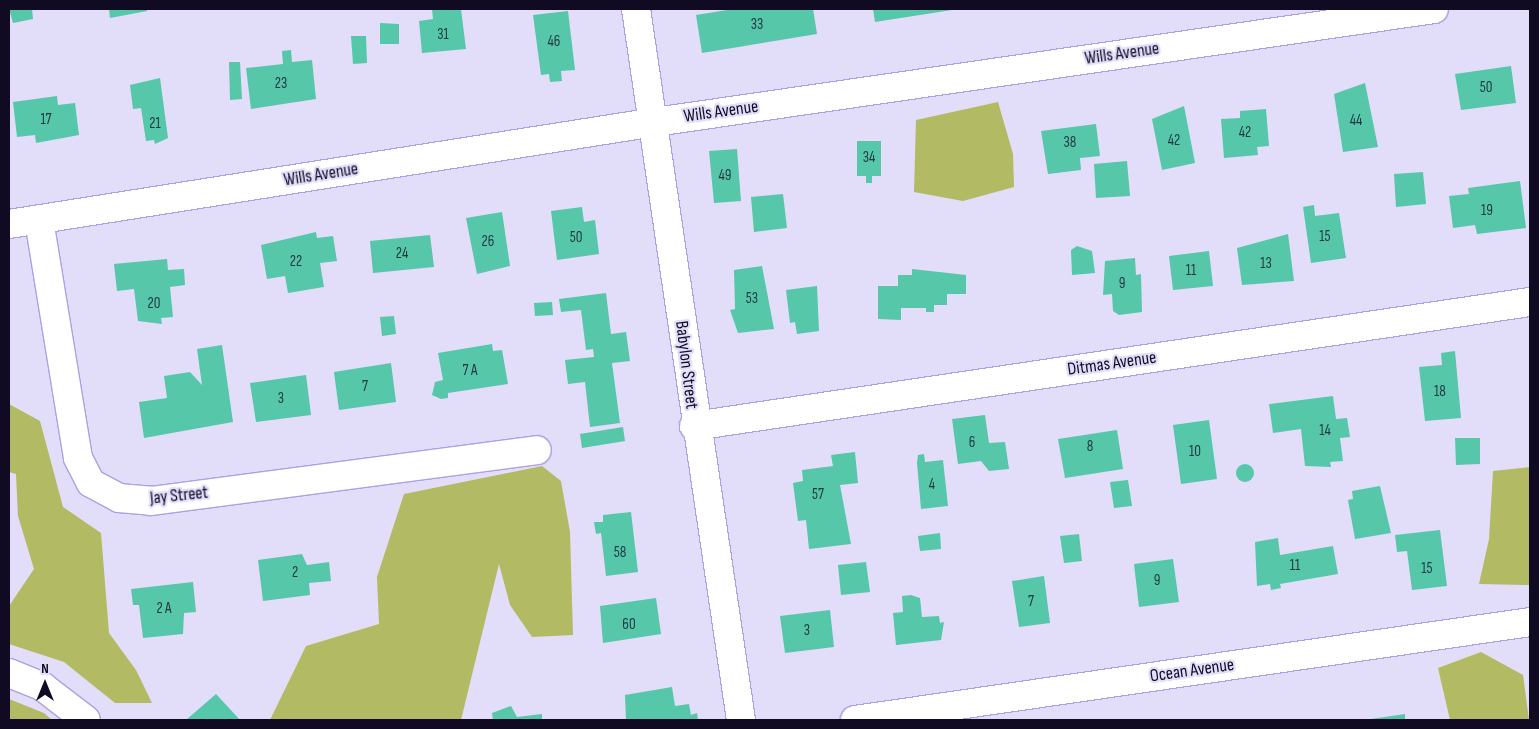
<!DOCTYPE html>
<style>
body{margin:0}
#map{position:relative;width:1539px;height:729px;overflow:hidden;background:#e2ddf9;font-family:"Sofia Sans Condensed",sans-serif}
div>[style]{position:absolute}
.forest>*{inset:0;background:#b2ba63}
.building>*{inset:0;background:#56c7a9}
.round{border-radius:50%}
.roads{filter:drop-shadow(1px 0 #ad9fe3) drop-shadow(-1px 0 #ad9fe3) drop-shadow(0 1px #ad9fe3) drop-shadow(0 -1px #ad9fe3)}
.street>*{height:28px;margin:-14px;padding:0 14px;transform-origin:14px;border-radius:14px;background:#fff}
span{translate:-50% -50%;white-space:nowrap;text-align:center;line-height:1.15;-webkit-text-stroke:4.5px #e2ddf9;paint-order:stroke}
.number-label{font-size:15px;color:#223944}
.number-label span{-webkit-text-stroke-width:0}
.street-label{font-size:18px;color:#110a23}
.frame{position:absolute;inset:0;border:10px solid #110a23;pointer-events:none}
.north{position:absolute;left:20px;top:659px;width:50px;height:50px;-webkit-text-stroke:4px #e2ddf9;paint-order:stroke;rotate:0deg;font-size:14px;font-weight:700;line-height:20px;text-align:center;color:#110a23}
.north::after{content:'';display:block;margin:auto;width:18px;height:22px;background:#110a23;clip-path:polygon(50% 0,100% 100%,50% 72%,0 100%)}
</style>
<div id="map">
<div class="forest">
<i style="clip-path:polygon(998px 102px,1013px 154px,1014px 187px,963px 201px,914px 192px,916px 120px)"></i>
<i style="clip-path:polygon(9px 404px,40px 421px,63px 507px,101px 533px,109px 633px,136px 670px,152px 703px,115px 703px,64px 662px,9px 644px,9px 606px,34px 569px,18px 516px,16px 474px,9px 472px)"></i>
<i style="clip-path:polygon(542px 466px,561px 481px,570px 532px,573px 635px,532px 637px,510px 605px,499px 564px,461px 720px,270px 720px,306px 646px,379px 624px,377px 577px,404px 494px)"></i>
<i style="clip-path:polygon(1530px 467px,1530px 585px,1479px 584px,1489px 539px,1493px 471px)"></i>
<i style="clip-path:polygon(1481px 652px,1523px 675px,1529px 720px,1450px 720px,1438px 668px)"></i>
<i style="clip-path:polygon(9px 699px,44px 713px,52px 720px,9px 720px)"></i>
</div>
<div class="building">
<i style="clip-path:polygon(9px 9px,32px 9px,33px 19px,13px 23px)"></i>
<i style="clip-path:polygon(109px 9px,147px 9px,147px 11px,110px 18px)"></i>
<i style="clip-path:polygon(432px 9px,461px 9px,466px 49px,422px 53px,419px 21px,433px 19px)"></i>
<i style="clip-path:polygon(733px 9px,813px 9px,817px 34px,702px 53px,696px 15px)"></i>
<i style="clip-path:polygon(873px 9px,952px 9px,952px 10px,875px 22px)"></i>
<i style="clip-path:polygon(568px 11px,575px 70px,561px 71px,562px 81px,550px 82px,549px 74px,541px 75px,533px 15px)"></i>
<i style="clip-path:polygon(380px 23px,399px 24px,399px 44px,380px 44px)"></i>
<i style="clip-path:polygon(351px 36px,366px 36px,367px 63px,353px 64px)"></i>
<i style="clip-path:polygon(291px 50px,292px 62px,312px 60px,316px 99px,251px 109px,246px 68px,283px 64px,282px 51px)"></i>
<i style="clip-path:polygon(229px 62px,240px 62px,242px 99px,230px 100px)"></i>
<i style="clip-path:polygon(1511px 66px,1516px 103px,1461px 110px,1455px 74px)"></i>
<i style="clip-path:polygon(160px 78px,168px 138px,155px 144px,154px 140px,146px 141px,141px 108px,133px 109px,130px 85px)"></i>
<i style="clip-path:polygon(1365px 83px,1378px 147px,1343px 152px,1334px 94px)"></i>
<i style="clip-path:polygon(57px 96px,58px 105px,75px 103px,79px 135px,36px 143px,35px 135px,17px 137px,13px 102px)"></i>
<i style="clip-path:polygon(1184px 106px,1195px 163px,1162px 170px,1152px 119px)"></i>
<i style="clip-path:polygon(1266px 109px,1269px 146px,1257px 147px,1258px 155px,1224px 158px,1221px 119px,1240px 118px,1240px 111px)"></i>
<i style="clip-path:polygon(1096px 124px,1100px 156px,1080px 158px,1081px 170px,1048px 174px,1041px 131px)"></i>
<i style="clip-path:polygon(857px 141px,881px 141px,881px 176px,872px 176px,872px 183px,866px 183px,866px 176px,857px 176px)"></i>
<i style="clip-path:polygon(737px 149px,741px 201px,714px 203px,709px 151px)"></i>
<i style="clip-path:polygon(1127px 161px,1130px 196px,1096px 198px,1094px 164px)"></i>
<i style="clip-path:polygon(1423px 172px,1426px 204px,1396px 207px,1394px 174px)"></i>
<i style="clip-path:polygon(1520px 181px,1526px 228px,1477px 234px,1475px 225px,1453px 228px,1449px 196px,1469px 194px,1468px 188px)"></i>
<i style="clip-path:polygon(783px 194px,787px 228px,754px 232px,751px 197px)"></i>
<i style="clip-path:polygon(1314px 205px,1315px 216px,1339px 213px,1346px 258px,1311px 263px,1303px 207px)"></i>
<i style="clip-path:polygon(582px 207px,584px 222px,595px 220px,599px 254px,557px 260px,551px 211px)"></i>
<i style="clip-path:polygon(502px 212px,510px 266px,477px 274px,466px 218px)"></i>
<i style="clip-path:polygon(316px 232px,317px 238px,333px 236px,337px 261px,320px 263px,324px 287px,288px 293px,285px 276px,267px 279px,261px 245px)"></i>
<i style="clip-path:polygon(1288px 234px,1294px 281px,1242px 285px,1237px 248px)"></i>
<i style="clip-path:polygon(430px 235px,434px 267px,373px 273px,370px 241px)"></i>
<i style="clip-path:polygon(1077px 246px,1092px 251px,1095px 273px,1072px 275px,1071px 250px)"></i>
<i style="clip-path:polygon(1209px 251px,1213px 286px,1173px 290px,1169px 256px)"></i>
<i style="clip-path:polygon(1135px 258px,1136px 275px,1141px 274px,1142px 312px,1119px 315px,1113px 311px,1112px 294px,1103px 295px,1105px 261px)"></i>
<i style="clip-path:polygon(167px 259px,168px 270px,184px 269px,185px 285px,170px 287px,173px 317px,161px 318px,162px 324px,138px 321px,134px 289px,117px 291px,114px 264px)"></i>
<i style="clip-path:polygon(762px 266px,774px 329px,738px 333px,730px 310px,735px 309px,734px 270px)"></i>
<i style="clip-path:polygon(912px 269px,966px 275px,966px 294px,947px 294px,947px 305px,934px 305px,934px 312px,926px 312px,926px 308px,901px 308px,901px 320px,878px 319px,878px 286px,898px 286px,898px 275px,912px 275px)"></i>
<i style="clip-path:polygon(817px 286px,819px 331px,797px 334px,795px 322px,790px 323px,786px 290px)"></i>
<i style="clip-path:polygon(606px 293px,611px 334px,626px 332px,630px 361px,612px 363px,620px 423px,590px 427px,585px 382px,568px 384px,565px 360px,594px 357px,593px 349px,586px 350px,581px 310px,561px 312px,559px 299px)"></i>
<i style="clip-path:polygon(552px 302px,553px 315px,535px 316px,534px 303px)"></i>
<i style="clip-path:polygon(394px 316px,396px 334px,382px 336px,380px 317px)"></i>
<i style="clip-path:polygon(492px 344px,493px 351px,502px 350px,508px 384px,448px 393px,448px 398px,441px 399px,432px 395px,435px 382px,443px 380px,438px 353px)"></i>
<i style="clip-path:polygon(222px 345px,233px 422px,144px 438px,139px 402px,167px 398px,164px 376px,190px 372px,202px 385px,197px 349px)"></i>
<i style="clip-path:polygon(1455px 351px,1461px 418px,1425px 421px,1419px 367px,1442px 365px,1441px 353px)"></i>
<i style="clip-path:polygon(391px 363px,396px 402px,339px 410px,334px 372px)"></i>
<i style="clip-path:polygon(306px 375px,311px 415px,256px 422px,250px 383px)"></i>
<i style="clip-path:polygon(1333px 396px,1336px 419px,1347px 418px,1350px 437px,1340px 438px,1343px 461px,1330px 462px,1331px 467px,1305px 466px,1301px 429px,1273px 433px,1269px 404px)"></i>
<i style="clip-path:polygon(985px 415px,989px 443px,1005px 442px,1009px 469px,989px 471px,981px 461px,958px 464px,952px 419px)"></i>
<i style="clip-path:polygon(1209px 420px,1217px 479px,1181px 484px,1173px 425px)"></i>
<i style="clip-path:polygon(623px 427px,625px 441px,582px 448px,580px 434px)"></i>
<i style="clip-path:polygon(1117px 430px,1123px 469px,1065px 478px,1058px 439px)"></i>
<i style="clip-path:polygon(1455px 438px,1480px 438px,1480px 464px,1456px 465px)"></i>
<i style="clip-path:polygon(855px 452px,858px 483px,840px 485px,851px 544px,809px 549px,806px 520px,798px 521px,793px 483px,803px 481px,802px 470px,833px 466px,831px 455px)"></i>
<i style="clip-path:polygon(924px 454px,925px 462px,943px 460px,948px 506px,921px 509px,917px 463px,918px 455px)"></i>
<i class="round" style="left:1236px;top:464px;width:18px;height:18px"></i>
<i style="clip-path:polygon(1128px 480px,1132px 506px,1114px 508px,1110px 482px)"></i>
<i style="clip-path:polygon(1380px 486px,1391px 533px,1355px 539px,1348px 500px,1353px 499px,1352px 491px)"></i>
<i style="clip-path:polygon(631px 512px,638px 572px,606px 576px,601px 533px,596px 534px,594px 522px,603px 522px,603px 515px)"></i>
<i style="clip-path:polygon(1440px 530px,1447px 586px,1412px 590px,1407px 551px,1397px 552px,1395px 535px)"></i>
<i style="clip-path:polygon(940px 533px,941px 549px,920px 551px,918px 536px)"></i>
<i style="clip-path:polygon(1079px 534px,1082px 561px,1064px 563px,1060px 536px)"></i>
<i style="clip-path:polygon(1278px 538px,1280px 555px,1333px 546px,1338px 574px,1280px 584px,1281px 588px,1271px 590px,1270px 584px,1257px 586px,1255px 542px)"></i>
<i style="clip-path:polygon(302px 554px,307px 565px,329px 562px,331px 581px,309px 583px,310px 595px,263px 601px,258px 560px)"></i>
<i style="clip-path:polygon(1173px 559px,1179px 602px,1139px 607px,1134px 564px)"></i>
<i style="clip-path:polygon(866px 562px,870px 592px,841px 595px,838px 565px)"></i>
<i style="clip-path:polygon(1044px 576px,1050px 623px,1019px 627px,1012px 581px)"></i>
<i style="clip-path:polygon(193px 582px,196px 612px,184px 613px,183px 634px,143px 638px,139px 605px,133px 605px,131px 589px)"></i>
<i style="clip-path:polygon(911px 595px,920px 598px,922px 617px,939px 616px,940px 623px,944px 622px,941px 640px,896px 645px,893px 613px,903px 612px,902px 596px)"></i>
<i style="clip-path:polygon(656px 598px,661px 634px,603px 643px,600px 606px)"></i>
<i style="clip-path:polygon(830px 610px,834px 647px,785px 653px,780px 616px)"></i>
<i style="clip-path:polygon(672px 687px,675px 706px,689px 704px,691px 715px,697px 713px,698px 720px,626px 720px,625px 695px)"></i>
<i style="clip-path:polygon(216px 694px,240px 720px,186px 720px)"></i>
<i style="clip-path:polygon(511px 706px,517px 717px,542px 714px,542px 720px,493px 720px,492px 713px)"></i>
<i style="clip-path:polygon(1405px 714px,1405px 720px,1371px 720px,1371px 719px)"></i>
</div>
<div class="roads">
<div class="street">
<i style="left:636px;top:9px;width:719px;rotate:81.6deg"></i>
<i style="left:39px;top:220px;width:241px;rotate:80.7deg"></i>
<i style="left:78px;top:458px;width:28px;rotate:63deg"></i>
<i style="left:91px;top:483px;width:32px;rotate:28deg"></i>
<i style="left:119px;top:498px;width:32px;rotate:5deg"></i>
<i style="left:151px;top:501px;width:389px;rotate:-7.5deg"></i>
<i style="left:9px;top:224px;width:654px;rotate:-8.97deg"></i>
<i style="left:655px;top:122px;width:787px;rotate:-8.25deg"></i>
<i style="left:694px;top:426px;width:845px;rotate:-8.44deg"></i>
<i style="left:9px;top:673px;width:37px;rotate:22deg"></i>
<i style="left:43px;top:687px;width:54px;rotate:37.5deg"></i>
<i style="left:855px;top:720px;width:682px;rotate:-8.26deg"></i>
</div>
</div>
<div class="number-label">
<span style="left:757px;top:25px">33</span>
<span style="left:443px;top:35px">31</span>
<span style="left:554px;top:42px">46</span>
<span style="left:281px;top:84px">23</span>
<span style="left:1486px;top:88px">50</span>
<span style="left:46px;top:120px">17</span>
<span style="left:1356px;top:121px">44</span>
<span style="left:155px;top:124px">21</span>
<span style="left:1245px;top:133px">42</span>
<span style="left:1174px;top:141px">42</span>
<span style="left:1070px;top:143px">38</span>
<span style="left:869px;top:158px">34</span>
<span style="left:725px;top:176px">49</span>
<span style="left:1487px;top:211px">19</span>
<span style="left:1325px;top:237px">15</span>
<span style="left:576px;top:238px">50</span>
<span style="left:488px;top:242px">26</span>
<span style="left:402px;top:254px">24</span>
<span style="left:296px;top:262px">22</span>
<span style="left:1266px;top:264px">13</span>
<span style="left:1191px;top:271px">11</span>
<span style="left:1122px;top:284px">9</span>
<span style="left:752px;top:299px">53</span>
<span style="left:154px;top:304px">20</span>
<span style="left:470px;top:371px">7 A</span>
<span style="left:365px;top:387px">7</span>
<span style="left:1440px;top:392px">18</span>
<span style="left:281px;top:399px">3</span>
<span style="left:1325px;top:431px">14</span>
<span style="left:972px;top:443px">6</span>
<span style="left:1090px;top:447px">8</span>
<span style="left:1195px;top:452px">10</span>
<span style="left:932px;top:485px">4</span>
<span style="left:818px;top:495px">57</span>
<span style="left:620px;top:553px">58</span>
<span style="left:1295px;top:566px">11</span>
<span style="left:1427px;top:569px">15</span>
<span style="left:295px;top:573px">2</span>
<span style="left:1157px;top:581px">9</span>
<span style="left:1031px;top:602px">7</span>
<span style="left:164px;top:609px">2 A</span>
<span style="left:629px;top:625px">60</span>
<span style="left:807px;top:631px">3</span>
</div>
<div class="street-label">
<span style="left:1122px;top:54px;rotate:-8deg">Wills Avenue</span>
<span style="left:721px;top:112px;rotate:-8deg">Wills Avenue</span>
<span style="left:321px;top:175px;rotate:-9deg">Wills Avenue</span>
<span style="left:1112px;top:364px;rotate:-8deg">Ditmas Avenue</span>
<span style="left:686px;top:365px;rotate:83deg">Babylon Street</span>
<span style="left:179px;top:496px;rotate:-6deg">Jay Street</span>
<span style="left:1192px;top:671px;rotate:-8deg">Ocean Avenue</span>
</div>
<div class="frame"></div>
<div class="north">N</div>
</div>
